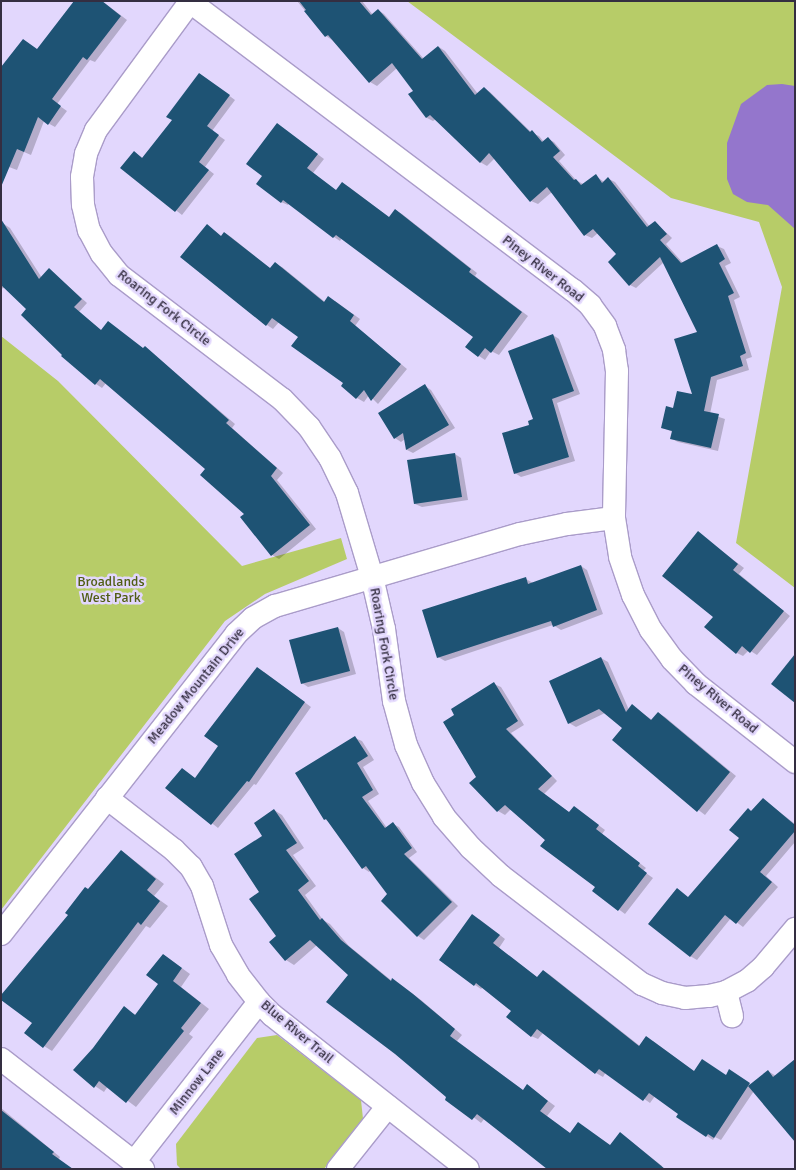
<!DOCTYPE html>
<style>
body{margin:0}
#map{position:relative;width:796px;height:1170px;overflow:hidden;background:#e2d7fd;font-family:Signika,sans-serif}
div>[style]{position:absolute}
.green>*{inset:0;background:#b7cc68}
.water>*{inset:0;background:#9476cc}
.shadow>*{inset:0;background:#0003}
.building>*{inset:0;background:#1e5374}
.roads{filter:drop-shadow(1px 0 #aa9cc9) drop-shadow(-1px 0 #aa9cc9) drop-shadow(0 1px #aa9cc9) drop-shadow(0 -1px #aa9cc9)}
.minor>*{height:22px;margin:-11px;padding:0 11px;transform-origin:11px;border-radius:11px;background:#fff}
span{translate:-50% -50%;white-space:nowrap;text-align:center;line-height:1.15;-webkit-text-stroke:5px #e2d7fd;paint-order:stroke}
.street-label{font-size:14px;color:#342e41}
.park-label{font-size:14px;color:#515e15}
.frame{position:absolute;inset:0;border:2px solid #342e41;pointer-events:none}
</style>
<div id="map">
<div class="green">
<i style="clip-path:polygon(407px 1px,795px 1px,795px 588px,736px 543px,782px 287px,759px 222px,671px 198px)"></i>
<i style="clip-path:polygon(1px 336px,58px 381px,242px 566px,341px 538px,347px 559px,265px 594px,225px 621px,1px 910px)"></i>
<i style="clip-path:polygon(277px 1035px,361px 1100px,363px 1119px,324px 1169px,181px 1169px,177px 1165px,176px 1144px,257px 1038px)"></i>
</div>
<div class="water">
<i style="clip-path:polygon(782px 84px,795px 86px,795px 229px,768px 205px,747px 202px,733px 194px,727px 179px,727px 143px,741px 104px,767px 85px)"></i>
</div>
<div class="shadow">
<i style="clip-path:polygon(102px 1px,127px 20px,95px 62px,90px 60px,57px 104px,67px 111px,55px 127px,44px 121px,31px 155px,24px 152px,17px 170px,1px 164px,38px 50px)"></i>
<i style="clip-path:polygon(297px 1px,362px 1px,373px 15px,378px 10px,384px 14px,424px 59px,439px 47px,445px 51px,478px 94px,484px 88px,490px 92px,532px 133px,539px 136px,544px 142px,548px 139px,554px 142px,565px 155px,559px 161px,576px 180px,583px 184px,596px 176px,604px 182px,609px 179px,615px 182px,650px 227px,655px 222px,672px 238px,666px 244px,683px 263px,717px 246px,724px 249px,731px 263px,725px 266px,740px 297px,734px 300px,752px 357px,746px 359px,749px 370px,717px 380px,710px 414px,725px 419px,718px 451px,678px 442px,672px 439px,673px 432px,663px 428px,674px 409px,693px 396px,699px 332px,664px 262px,636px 288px,630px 285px,618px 254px,598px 233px,592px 238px,585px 235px,552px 192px,538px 204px,531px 201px,495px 158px,487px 166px,480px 162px,436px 119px,433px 121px,427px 118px,414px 91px,397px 68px,377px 86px,370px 82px,332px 40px,326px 36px)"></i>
<i style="clip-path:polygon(200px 74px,235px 100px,212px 131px,225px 140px,205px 167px,214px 174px,182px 215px,122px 168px,134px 152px,143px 158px,173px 120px)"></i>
<i style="clip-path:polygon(284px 129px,324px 159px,313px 173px,337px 191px,343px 184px,349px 187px,390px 218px,395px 210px,402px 214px,477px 273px,475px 276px,528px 316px,499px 355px,491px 351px,485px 360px,479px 356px,466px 347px,475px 337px,342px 238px,340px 241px,334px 237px,289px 203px,288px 205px,281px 202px,264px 176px)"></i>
<i style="clip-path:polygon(4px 224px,10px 228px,42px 278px,50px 270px,87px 303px,79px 312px,102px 331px,151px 352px,235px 424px,232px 428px,283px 473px,277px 480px,316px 529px,279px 559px,272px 555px,242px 518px,246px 514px,207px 469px,106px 383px,102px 388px,96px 384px,64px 355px,28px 309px,6px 287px,1px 289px,1px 225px)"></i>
<i style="clip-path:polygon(213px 230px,222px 237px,225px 233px,231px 237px,271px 269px,275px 264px,282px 267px,325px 302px,335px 301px,360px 319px,355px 326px,407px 369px,378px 404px,369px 395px,364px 402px,357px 398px,342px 386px,345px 383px,300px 336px,279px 322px,273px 329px,267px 325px,182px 256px)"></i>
<i style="clip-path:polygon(553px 335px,559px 339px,580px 394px,557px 403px,575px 461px,521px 477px,515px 473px,535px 420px)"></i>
<i style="clip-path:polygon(425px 386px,431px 390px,455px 428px,413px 453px,407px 450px,405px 439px,401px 442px,395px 438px)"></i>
<i style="clip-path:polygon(455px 454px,461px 458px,468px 500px,422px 507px,415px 504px)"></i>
<i style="clip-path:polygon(698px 533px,744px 568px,739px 574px,790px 616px,757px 655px,749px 650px,743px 656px,737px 653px,715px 617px)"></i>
<i style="clip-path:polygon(581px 566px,587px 570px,603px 614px,561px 630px,553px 625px,445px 661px,438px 657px,526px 579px,533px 583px)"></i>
<i style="clip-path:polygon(338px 628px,344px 632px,356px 674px,308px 687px,302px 683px)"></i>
<i style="clip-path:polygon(601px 658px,608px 662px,629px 710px,633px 706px,652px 720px,658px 713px,665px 717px,736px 776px,705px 815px,659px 780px,623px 728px,605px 713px,576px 727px,569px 723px)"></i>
<i style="clip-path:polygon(264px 672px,311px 707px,256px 785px,254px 784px,218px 828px,167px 788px,182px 769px,196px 779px,220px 746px)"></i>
<i style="clip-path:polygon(494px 684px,501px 687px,524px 725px,511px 733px,557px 781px,544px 794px,570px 813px,581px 812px,605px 830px,602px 834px,646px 868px,643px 871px,653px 878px,625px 914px,594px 891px,596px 887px,511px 809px,505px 815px,498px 811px,471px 783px,478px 777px,456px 715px)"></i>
<i style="clip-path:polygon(355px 738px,362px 741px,374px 760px,363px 767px,379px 794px,368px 801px,387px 828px,393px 824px,399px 827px,417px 852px,409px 858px,458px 906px,424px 940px,418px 936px,371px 870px,369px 872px,363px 868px,330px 823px,325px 819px)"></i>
<i style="clip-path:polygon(763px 799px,795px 824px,795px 842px,766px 876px,778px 887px,743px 927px,731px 918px,697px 960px,690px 956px,689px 898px,740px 838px,748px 809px,752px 812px)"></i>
<i style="clip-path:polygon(274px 810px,282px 815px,304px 848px,293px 855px,316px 886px,305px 895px,323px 920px,330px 924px,349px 946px,392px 981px,401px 985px,421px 1000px,462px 1035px,457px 1041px,524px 1091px,528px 1086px,555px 1106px,547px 1116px,571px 1134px,578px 1123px,611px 1146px,628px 1139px,662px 1166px,660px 1169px,485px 1118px,481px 1123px,448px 1097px,350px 975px,317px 945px,294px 965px,286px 960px,260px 892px,264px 836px)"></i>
<i style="clip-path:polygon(122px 851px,164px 884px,154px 896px,168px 906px,150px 928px,146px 926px,52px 1051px,44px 1046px,33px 1023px,70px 915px)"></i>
<i style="clip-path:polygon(479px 919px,505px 939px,499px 948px,538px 978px,544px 971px,550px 975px,640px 1046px,653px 1041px,695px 1072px,726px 1076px,735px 1075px,751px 1085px,768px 1071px,776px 1076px,795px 1066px,754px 1091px,721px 1140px,715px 1137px,713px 1140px,678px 1117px,679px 1114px,655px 1096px,650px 1103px,606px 1072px,603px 1077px,596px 1073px,543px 1033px,538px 1039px,531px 1036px,513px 1011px,483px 987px,481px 989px,475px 985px,440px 959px)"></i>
<i style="clip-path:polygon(164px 955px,190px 974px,181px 987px,209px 1009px,189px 1034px,193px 1037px,136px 1107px,108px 1086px,104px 1092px,95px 1086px,94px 1049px,124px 1008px,136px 1015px,160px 984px)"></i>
<i style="clip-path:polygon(1px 1108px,60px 1157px,59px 1159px,1px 1169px)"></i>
</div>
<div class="building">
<i style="clip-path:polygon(74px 1px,102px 1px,121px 16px,87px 60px,83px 57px,52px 99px,61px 106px,48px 125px,38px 117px,24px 152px,17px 149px,1px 187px,1px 67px,23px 39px,37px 49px)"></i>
<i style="clip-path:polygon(299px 1px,359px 1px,371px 15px,378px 9px,422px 59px,438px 46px,475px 95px,484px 87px,530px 132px,532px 130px,542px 142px,548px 137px,560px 151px,553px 157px,574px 180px,576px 179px,581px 185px,596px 174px,602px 183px,608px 177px,647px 227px,655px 221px,667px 234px,660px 240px,681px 263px,717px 244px,725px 259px,719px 263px,734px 293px,728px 296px,746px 353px,740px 356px,743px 366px,711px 377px,704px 411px,719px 414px,711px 448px,670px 439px,672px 431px,661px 428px,666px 406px,673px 408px,677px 391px,692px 394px,674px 339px,697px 332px,660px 257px,629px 286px,608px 262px,616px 254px,593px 229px,584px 236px,547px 187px,530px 202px,489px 153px,480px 163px,430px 115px,426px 118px,408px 94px,413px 91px,392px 63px,369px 83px,328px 35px,325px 37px,304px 11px,306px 10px)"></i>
<i style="clip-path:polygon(199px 73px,230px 95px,207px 126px,219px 135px,199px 162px,209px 170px,175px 212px,120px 168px,134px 151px,142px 158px,172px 120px,166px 117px)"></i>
<i style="clip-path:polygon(277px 123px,318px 154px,307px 168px,336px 190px,342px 182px,389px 217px,395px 209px,471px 269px,469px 272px,522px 312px,491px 353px,485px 348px,478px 357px,465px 347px,473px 337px,336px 235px,333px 238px,283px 200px,281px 203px,256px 184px,262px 176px,246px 164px)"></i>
<i style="clip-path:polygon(1px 219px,39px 279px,49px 268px,82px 299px,74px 307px,101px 330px,108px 321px,143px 348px,145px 346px,229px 420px,226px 423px,277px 468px,271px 476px,310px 525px,271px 556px,240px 517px,244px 514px,200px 475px,205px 469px,100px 379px,95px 385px,61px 356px,62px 355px,21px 315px,26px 309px,1px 285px)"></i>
<i style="clip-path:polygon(207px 224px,221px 236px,224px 232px,270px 268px,275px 262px,324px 302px,328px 296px,354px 315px,350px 321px,401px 364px,371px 401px,364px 390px,356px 399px,341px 386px,343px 383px,291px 346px,298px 337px,272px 318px,266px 326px,180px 257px)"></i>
<i style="clip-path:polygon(553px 334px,574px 391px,552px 399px,569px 457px,514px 474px,502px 433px,529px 425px,528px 421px,533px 419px,508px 351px)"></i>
<i style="clip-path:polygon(425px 384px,449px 425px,406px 450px,403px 433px,394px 439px,378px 413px)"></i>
<i style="clip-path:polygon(455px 453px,462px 497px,414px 504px,407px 460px)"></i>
<i style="clip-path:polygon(698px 531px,738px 564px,733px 570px,784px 611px,750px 653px,742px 646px,736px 654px,704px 627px,713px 617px,662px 576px)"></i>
<i style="clip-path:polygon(581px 565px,597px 610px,553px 627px,551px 621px,437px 658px,422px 610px,526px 577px,528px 584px)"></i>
<i style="clip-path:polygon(338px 627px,350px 671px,301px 684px,289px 640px)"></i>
<i style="clip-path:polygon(795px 654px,795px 703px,771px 684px)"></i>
<i style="clip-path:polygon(601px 657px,626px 712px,632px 704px,651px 720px,658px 712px,730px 772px,697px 812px,612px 740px,622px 728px,599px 709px,568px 724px,549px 681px)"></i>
<i style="clip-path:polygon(257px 667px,305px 702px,249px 782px,247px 781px,211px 825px,165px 788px,182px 768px,195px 778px,218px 746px,204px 736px)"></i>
<i style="clip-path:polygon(494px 682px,518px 721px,506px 729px,552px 776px,538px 789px,569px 812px,574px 806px,599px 825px,596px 829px,640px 863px,638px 866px,647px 873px,618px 911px,592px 891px,595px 887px,540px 846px,545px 840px,505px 805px,497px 812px,469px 783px,476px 777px,443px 722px,454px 715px,451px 709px)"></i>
<i style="clip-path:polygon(355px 736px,368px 756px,357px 763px,373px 790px,362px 797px,385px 828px,393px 822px,412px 848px,404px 854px,452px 902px,417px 937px,381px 901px,387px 894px,366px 866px,362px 869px,326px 819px,324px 820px,295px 773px)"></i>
<i style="clip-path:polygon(763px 798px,795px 825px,795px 831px,760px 872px,772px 882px,736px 924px,725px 915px,690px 957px,648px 924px,677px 888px,688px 897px,739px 838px,729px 830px,748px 808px,751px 811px)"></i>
<i style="clip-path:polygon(274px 809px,297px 843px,286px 850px,309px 881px,298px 890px,320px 920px,322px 918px,341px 940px,391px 981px,392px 978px,413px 994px,455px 1029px,450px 1036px,523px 1090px,527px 1084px,548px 1101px,540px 1111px,570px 1133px,578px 1122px,610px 1145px,620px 1132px,665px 1169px,547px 1169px,477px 1114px,472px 1120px,445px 1100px,446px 1097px,395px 1054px,326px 1002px,348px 975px,310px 940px,285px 961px,269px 942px,276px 936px,249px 899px,259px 892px,234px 854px,262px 836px,254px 823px)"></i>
<i style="clip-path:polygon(121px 850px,156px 879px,147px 890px,160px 901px,141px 925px,138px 922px,43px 1048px,24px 1033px,32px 1023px,1px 1000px,1px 995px,68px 915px,65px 913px,85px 887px,88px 889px)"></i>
<i style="clip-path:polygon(472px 914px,500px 935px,493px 943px,537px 977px,543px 970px,639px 1046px,646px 1036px,694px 1071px,702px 1059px,726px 1075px,729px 1069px,750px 1083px,714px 1138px,708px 1134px,706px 1137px,676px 1117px,678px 1114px,649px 1093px,643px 1101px,599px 1069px,595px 1074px,537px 1029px,531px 1037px,506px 1017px,511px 1011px,476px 983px,474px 986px,439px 960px)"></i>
<i style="clip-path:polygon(163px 954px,182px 968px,173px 981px,201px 1003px,181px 1028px,184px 1031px,126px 1103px,99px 1081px,94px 1088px,73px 1070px,93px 1048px,124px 1006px,135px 1015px,158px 984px,146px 975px)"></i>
<i style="clip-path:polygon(795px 1059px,795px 1142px,748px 1086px,768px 1070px,773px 1077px)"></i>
<i style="clip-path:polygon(1px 1110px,54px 1152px,52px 1154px,73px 1169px,1px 1169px)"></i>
</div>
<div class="roads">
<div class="minor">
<i style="left:189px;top:1px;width:481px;rotate:37deg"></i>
<i style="left:573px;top:290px;width:23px;rotate:41deg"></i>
<i style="left:590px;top:305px;width:26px;rotate:54deg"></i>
<i style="left:605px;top:326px;width:26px;rotate:69deg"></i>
<i style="left:614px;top:350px;width:21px;rotate:82deg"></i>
<i style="left:617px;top:371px;width:147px;rotate:91.2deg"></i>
<i style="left:614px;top:518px;width:39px;rotate:81deg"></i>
<i style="left:620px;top:557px;width:40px;rotate:71.1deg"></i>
<i style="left:633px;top:595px;width:39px;rotate:63deg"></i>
<i style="left:651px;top:630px;width:36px;rotate:54deg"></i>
<i style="left:672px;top:659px;width:35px;rotate:46deg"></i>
<i style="left:696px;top:684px;width:126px;rotate:38.2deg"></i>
<i style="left:190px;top:2px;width:159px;rotate:126.3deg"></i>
<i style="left:96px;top:130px;width:26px;rotate:113deg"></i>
<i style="left:86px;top:154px;width:23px;rotate:100deg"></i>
<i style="left:82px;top:177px;width:28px;rotate:88deg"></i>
<i style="left:83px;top:205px;width:26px;rotate:77deg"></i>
<i style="left:89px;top:230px;width:27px;rotate:62deg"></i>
<i style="left:102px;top:254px;width:27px;rotate:51deg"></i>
<i style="left:119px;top:275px;width:205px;rotate:37.3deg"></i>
<i style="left:282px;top:399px;width:39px;rotate:46deg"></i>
<i style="left:309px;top:427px;width:37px;rotate:56deg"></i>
<i style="left:330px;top:458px;width:39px;rotate:64deg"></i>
<i style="left:347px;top:493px;width:88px;rotate:73.4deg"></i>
<i style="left:372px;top:577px;width:53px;rotate:77deg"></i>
<i style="left:384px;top:629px;width:73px;rotate:82.1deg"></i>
<i style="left:394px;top:701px;width:46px;rotate:74.7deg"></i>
<i style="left:406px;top:745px;width:42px;rotate:65.9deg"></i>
<i style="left:423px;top:783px;width:40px;rotate:58deg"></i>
<i style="left:444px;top:817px;width:41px;rotate:48.9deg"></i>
<i style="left:471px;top:848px;width:41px;rotate:43deg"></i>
<i style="left:501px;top:876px;width:178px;rotate:37.5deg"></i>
<i style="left:642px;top:984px;width:22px;rotate:24deg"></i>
<i style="left:662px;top:993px;width:24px;rotate:12deg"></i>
<i style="left:685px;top:998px;width:24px;rotate:-5deg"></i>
<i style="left:709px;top:996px;width:17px;rotate:-13deg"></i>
<i style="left:726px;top:992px;width:24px;rotate:-28deg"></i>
<i style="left:747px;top:981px;width:21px;rotate:-41deg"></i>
<i style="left:763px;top:967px;width:50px;rotate:-49.9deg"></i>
<i style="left:107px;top:798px;width:85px;rotate:37.8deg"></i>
<i style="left:174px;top:850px;width:24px;rotate:45deg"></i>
<i style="left:191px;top:867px;width:22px;rotate:60deg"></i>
<i style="left:202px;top:886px;width:62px;rotate:72.1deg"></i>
<i style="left:221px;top:945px;width:34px;rotate:60deg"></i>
<i style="left:238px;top:975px;width:34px;rotate:52deg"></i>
<i style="left:259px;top:1002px;width:18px;rotate:45deg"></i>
<i style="left:272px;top:1015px;width:249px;rotate:38.2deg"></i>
<i style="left:1px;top:934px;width:381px;rotate:-51.9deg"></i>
<i style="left:236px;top:634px;width:23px;rotate:-43deg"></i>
<i style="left:253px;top:618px;width:25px;rotate:-29deg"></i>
<i style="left:275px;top:606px;width:255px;rotate:-16.4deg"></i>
<i style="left:520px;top:534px;width:48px;rotate:-12deg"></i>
<i style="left:567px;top:524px;width:47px;rotate:-7.3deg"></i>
<i style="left:726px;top:992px;width:25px;rotate:76deg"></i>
<i style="left:1px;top:1059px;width:180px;rotate:37.8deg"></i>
<i style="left:134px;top:1162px;width:203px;rotate:-52deg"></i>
<i style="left:338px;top:1169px;width:80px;rotate:-51.6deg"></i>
</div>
</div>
<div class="street-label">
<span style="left:543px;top:269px;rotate:38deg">Piney River Road</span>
<span style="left:164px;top:308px;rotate:38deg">Roaring Fork Circle</span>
<span style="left:384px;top:644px;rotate:80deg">Roaring Fork Circle</span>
<span style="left:196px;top:686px;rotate:-51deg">Meadow Mountain Drive</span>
<span style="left:718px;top:699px;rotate:40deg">Piney River Road</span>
<span style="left:297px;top:1032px;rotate:40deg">Blue River Trail</span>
<span style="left:197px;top:1082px;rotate:-52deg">Minnow Lane</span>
</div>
<div class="park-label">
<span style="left:111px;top:590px">Broadlands<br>West Park</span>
</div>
<div class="frame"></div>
</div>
